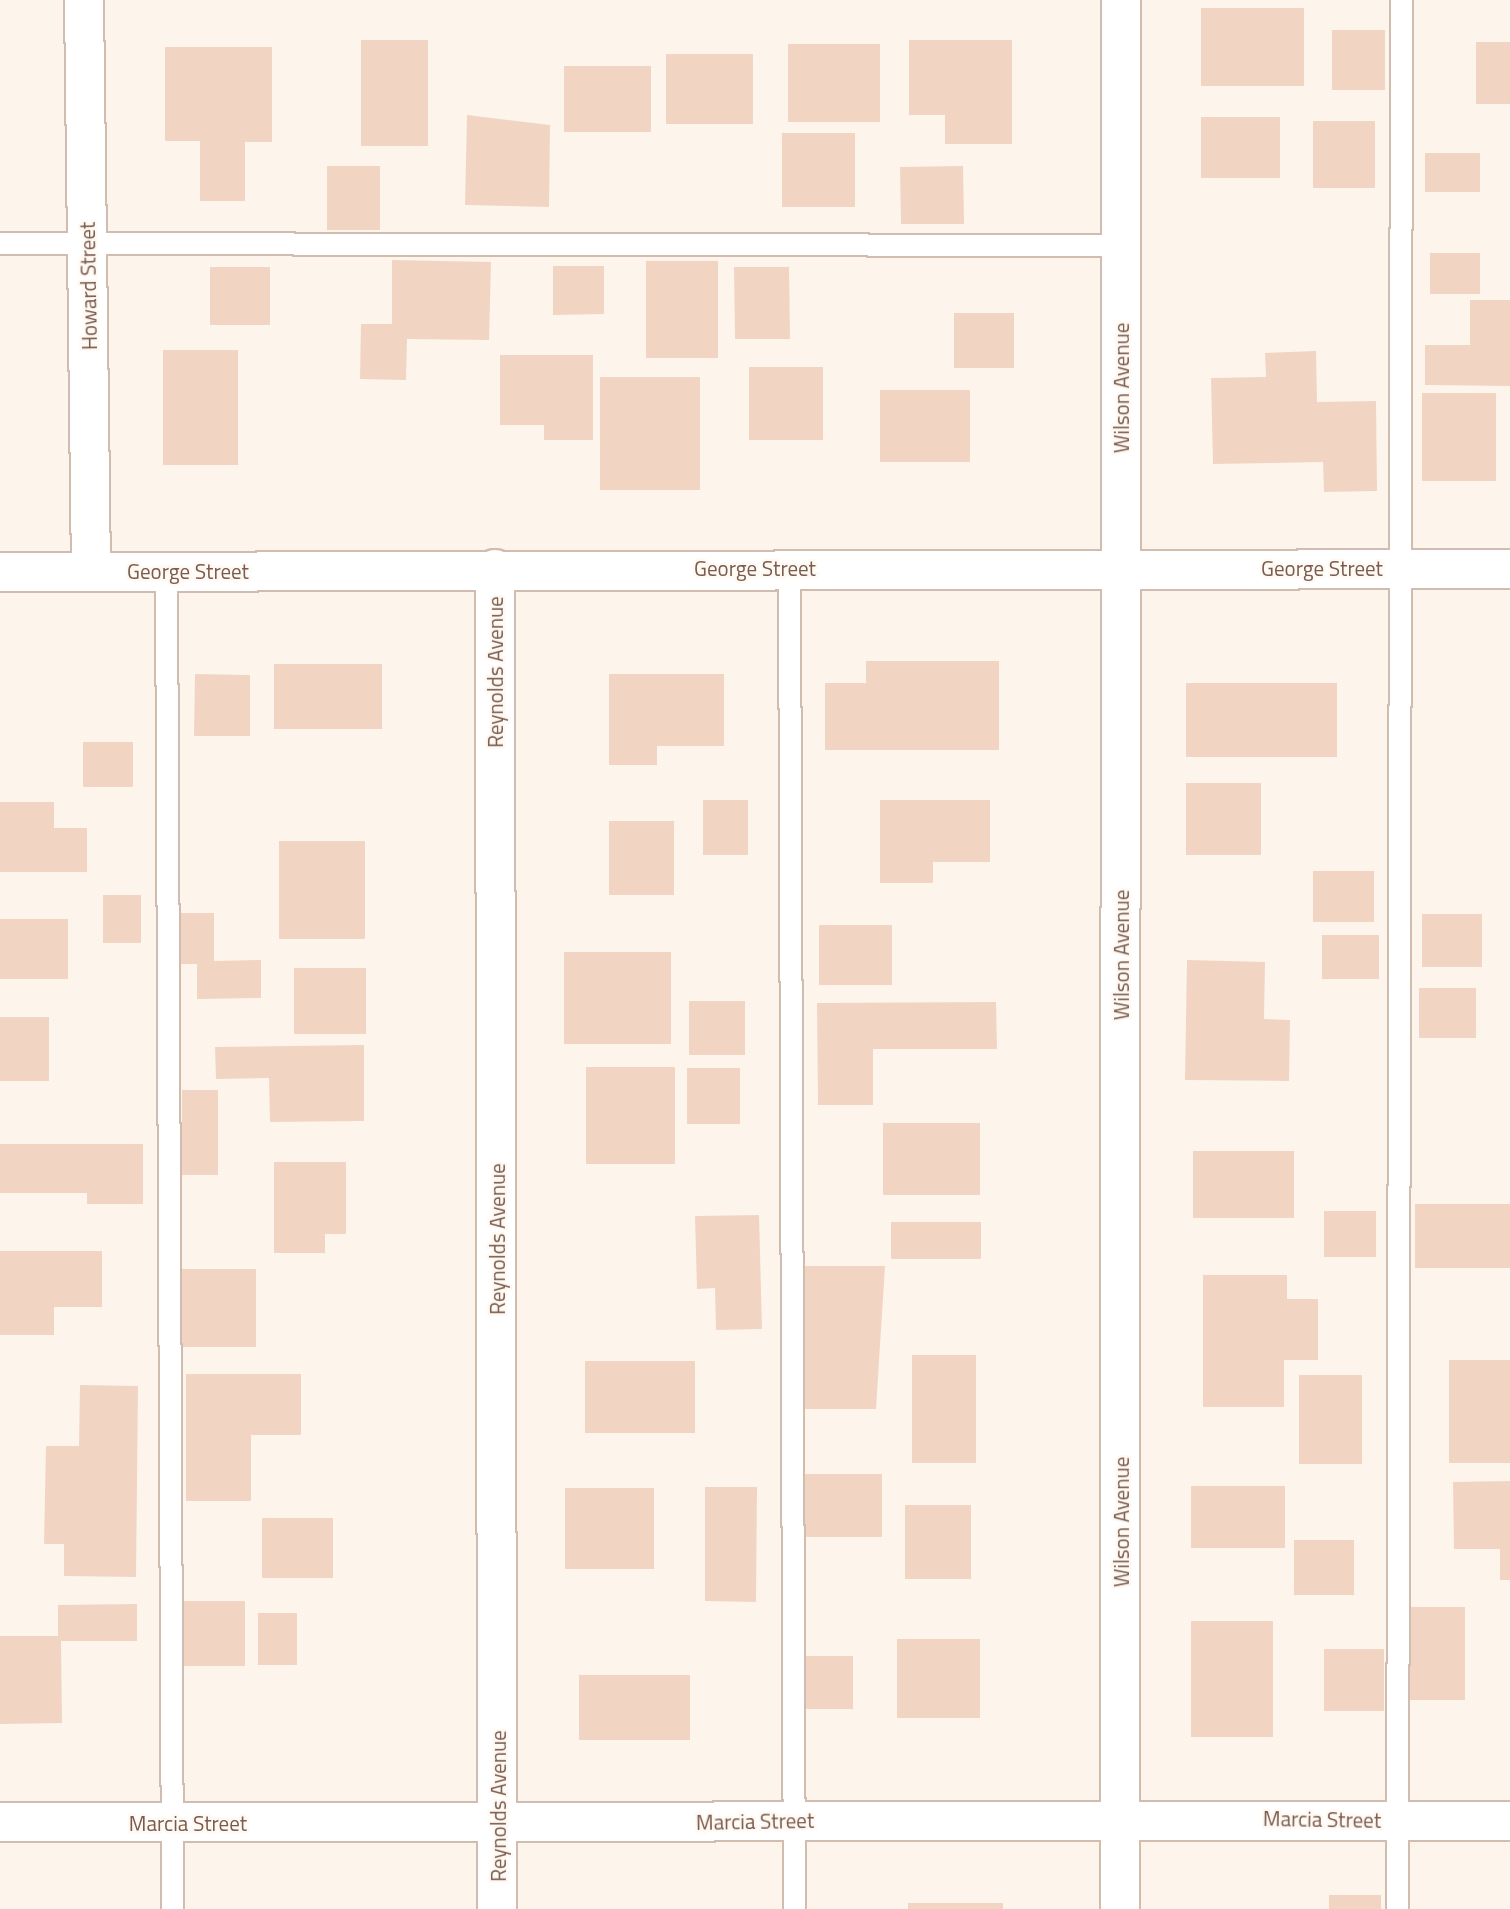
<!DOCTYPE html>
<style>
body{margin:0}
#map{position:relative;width:1510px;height:1909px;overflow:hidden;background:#fdf5ec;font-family:"Titillium Web",sans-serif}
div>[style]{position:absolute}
.building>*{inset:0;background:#f2d4c3}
.roads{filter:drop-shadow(2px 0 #d0bdb0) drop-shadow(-2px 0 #d0bdb0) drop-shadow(0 2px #d0bdb0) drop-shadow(0 -2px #d0bdb0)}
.service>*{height:21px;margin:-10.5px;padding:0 10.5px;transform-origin:10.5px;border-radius:10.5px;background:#fff}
.minor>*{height:38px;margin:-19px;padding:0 19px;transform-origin:19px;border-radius:19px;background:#fff}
span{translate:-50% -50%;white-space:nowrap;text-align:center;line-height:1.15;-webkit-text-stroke:5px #fff9f3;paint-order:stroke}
.street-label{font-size:21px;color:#795b4e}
</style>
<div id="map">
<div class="building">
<i style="clip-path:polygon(1201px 8px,1304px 8px,1304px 86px,1201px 86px)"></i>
<i style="clip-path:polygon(1332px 30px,1385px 30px,1385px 90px,1332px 90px)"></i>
<i style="clip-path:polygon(361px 40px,428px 40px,428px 146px,361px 146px)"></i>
<i style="clip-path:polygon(909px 40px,1012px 40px,1012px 144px,945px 144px,945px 115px,909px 115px)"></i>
<i style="clip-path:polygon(1476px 42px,1510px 42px,1510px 104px,1476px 104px)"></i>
<i style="clip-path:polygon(788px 44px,880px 44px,880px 122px,788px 122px)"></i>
<i style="clip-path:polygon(165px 47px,272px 47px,272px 142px,245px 142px,245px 201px,200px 201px,200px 141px,165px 141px)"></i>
<i style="clip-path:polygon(666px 54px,753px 54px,753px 124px,666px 124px)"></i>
<i style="clip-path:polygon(564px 66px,651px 66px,651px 132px,564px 132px)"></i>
<i style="clip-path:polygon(467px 115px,550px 125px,549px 207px,465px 205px)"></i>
<i style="clip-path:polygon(1201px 117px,1280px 117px,1280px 178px,1201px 178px)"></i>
<i style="clip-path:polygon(1313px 121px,1375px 121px,1375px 188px,1313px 188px)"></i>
<i style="clip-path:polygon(782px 133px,855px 133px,855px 207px,782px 207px)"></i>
<i style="clip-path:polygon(1425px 153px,1480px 153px,1480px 192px,1425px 192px)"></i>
<i style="clip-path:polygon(327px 166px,380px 166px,380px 230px,327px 230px)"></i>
<i style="clip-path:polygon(963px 166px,964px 224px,901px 224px,900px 167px)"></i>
<i style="clip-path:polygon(1430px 253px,1480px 253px,1480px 294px,1430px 294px)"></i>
<i style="clip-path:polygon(392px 260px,491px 262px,489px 340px,407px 339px,406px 380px,360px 379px,361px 324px,392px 324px)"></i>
<i style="clip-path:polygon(646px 261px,718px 261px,718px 358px,646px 358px)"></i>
<i style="clip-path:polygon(553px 266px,604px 266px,604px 314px,553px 315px)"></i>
<i style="clip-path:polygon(210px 267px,270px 267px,270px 325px,210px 325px)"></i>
<i style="clip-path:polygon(734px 267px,789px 267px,790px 339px,735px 339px)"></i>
<i style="clip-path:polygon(1470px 300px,1510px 300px,1510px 386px,1425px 385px,1425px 345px,1470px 345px)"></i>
<i style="clip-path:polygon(954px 313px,1014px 313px,1014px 368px,954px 368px)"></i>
<i style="clip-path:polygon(163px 350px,238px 350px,238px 465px,163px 465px)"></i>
<i style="clip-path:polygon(1316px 351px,1317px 402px,1376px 401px,1377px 491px,1324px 492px,1323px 462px,1213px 464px,1211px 378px,1266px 377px,1265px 353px)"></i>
<i style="clip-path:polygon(500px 355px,593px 355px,593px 440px,544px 440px,544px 425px,500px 425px)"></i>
<i style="clip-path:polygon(749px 367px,823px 367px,823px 440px,749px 440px)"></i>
<i style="clip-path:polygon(600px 377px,700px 377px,700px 490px,600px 490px)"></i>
<i style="clip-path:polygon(880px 390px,970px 390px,970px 462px,880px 462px)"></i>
<i style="clip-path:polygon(1422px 393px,1496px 393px,1496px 481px,1422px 481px)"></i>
<i style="clip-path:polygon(866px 661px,999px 661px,999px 750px,825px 750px,825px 683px,866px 683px)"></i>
<i style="clip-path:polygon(274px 664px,382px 664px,382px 729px,274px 729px)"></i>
<i style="clip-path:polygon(195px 674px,250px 675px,250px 736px,194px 736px)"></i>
<i style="clip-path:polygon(609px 674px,724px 674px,724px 746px,657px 746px,657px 765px,609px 765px)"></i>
<i style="clip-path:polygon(1186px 683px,1337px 683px,1337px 757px,1186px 757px)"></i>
<i style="clip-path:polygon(83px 742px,133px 742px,133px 787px,83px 787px)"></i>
<i style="clip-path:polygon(1186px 783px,1261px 783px,1261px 855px,1186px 855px)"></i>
<i style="clip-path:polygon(703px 800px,748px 800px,748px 855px,703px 855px)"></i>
<i style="clip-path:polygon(880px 800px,990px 800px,990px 862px,933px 862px,933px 883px,880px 883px)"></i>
<i style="clip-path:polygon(0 802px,54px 802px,54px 828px,87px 828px,87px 872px,0 872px)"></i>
<i style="clip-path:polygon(609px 821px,674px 821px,674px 895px,609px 895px)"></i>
<i style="clip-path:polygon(279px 841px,365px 841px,365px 939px,279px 939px)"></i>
<i style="clip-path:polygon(1313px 871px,1374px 871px,1374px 922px,1313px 922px)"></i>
<i style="clip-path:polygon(103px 895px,141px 895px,141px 943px,103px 943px)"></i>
<i style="clip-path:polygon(175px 913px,214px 913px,214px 961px,261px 960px,261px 998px,197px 999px,197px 964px,175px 964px)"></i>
<i style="clip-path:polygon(1422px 914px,1482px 914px,1482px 967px,1422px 967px)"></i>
<i style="clip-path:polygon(0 919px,68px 919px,68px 979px,0 979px)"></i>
<i style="clip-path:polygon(819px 925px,892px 925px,892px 985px,819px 985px)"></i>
<i style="clip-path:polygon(1322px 935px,1379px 935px,1379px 979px,1322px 979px)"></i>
<i style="clip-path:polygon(564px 952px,671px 952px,671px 1044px,564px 1044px)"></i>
<i style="clip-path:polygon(1187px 960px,1265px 962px,1264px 1019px,1290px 1020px,1289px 1081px,1185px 1080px)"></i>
<i style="clip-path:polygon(294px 968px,366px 968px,366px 1034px,294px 1034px)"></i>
<i style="clip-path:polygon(1419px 988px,1476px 988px,1476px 1038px,1419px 1038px)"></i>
<i style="clip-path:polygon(689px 1001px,745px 1001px,745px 1055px,689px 1055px)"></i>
<i style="clip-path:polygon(996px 1002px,997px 1049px,873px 1049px,873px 1105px,818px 1105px,817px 1003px)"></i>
<i style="clip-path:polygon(0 1017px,49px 1017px,49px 1081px,0 1081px)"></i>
<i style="clip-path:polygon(364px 1045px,364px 1121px,270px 1122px,269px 1078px,216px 1079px,215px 1047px)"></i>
<i style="clip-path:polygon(586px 1067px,675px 1067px,675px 1164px,586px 1164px)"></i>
<i style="clip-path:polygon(687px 1068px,740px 1068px,740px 1124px,687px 1124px)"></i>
<i style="clip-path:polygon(182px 1090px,218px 1090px,218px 1175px,182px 1175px)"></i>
<i style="clip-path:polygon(883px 1123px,980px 1123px,980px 1195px,883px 1195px)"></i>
<i style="clip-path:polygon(0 1144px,143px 1144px,143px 1204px,87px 1204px,87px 1193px,0 1193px)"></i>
<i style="clip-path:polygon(1193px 1151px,1294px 1151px,1294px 1218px,1193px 1218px)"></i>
<i style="clip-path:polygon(274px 1162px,346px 1162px,346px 1234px,325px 1234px,325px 1253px,274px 1253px)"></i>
<i style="clip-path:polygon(1415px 1204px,1510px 1204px,1510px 1268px,1415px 1268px)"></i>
<i style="clip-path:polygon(1324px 1211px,1376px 1211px,1376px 1257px,1324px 1257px)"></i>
<i style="clip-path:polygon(759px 1215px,762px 1329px,716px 1330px,715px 1288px,697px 1289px,695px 1216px)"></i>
<i style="clip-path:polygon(891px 1222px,981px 1222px,981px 1259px,891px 1259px)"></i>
<i style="clip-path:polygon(0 1251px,102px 1251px,102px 1307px,54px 1307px,54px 1335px,0 1335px)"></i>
<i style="clip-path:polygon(798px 1266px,885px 1266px,876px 1409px,798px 1409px)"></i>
<i style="clip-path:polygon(181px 1269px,256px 1269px,256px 1347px,181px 1347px)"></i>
<i style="clip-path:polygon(1203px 1275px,1287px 1275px,1287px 1299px,1318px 1299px,1318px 1360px,1284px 1360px,1284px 1407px,1203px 1407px)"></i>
<i style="clip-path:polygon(912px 1355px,976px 1355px,976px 1463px,912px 1463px)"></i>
<i style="clip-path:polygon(1449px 1360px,1510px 1360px,1510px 1463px,1449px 1463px)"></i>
<i style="clip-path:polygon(585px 1361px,695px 1361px,695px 1433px,585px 1433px)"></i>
<i style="clip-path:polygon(186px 1374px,301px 1374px,301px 1435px,251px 1435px,251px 1501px,186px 1501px)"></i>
<i style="clip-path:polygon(1299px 1375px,1362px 1375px,1362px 1464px,1299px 1464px)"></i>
<i style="clip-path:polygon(80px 1385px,138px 1386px,136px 1577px,64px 1576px,64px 1544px,44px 1544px,46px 1446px,79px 1446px)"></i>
<i style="clip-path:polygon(798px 1474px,882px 1474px,882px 1537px,798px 1537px)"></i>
<i style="clip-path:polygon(1510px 1481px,1510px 1580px,1500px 1580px,1500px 1549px,1454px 1549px,1453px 1482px)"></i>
<i style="clip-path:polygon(1191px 1486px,1285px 1486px,1285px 1548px,1191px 1548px)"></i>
<i style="clip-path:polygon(705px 1487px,757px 1487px,756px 1602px,705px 1601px)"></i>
<i style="clip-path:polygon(565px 1488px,654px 1488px,654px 1569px,565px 1569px)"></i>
<i style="clip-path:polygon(905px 1505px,971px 1505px,971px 1579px,905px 1579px)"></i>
<i style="clip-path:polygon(262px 1518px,333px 1518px,333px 1578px,262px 1578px)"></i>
<i style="clip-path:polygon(1294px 1540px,1354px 1540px,1354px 1595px,1294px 1595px)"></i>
<i style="clip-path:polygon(182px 1601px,245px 1601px,245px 1666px,182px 1666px)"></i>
<i style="clip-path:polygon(137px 1604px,137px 1641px,61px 1641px,62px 1723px,0 1724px,0 1636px,58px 1636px,58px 1605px)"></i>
<i style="clip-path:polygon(1410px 1607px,1465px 1607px,1465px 1700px,1410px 1700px)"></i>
<i style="clip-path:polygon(258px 1613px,297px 1613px,297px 1665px,258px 1665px)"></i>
<i style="clip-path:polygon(1191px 1621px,1273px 1621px,1273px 1737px,1191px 1737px)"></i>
<i style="clip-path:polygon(897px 1639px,980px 1639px,980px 1718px,897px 1718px)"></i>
<i style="clip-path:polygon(1324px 1649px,1384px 1649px,1384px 1711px,1324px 1711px)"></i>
<i style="clip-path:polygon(806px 1656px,853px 1656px,853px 1709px,806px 1709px)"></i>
<i style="clip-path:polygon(579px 1675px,690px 1675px,690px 1740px,579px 1740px)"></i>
<i style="clip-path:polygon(1329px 1895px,1381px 1895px,1381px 1909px,1329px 1909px)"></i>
<i style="clip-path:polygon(908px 1903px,1003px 1903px,1003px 1909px,908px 1909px)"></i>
</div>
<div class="roads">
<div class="service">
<i style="left:0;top:243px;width:1121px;rotate:0.1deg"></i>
<i style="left:789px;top:568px;width:1341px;rotate:89.79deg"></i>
<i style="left:166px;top:571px;width:1338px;rotate:89.74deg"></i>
<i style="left:1397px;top:1909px;width:1909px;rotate:-89.88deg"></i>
</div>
<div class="minor">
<i style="left:84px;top:0;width:572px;rotate:89.3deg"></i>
<i style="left:495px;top:569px;width:1340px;rotate:89.91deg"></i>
<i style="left:0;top:572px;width:1510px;rotate:-0.11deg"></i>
<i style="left:0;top:1822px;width:1510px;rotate:-0.04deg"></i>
<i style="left:1120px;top:1909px;width:1909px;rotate:-89.97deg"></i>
</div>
</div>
<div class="street-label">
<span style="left:88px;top:286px;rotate:-91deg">Howard Street</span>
<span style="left:1121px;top:388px;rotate:-90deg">Wilson Avenue</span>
<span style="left:755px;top:568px">George Street</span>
<span style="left:1322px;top:568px">George Street</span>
<span style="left:188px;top:571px">George Street</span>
<span style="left:495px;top:672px;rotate:-90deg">Reynolds Avenue</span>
<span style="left:1121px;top:955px;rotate:-90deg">Wilson Avenue</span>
<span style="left:497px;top:1239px;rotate:-90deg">Reynolds Avenue</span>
<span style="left:1121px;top:1522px;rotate:-90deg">Wilson Avenue</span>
<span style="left:498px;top:1806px;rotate:-90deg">Reynolds Avenue</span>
<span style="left:1322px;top:1819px;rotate:1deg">Marcia Street</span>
<span style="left:755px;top:1821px;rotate:-1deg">Marcia Street</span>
<span style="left:188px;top:1823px">Marcia Street</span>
</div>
</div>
